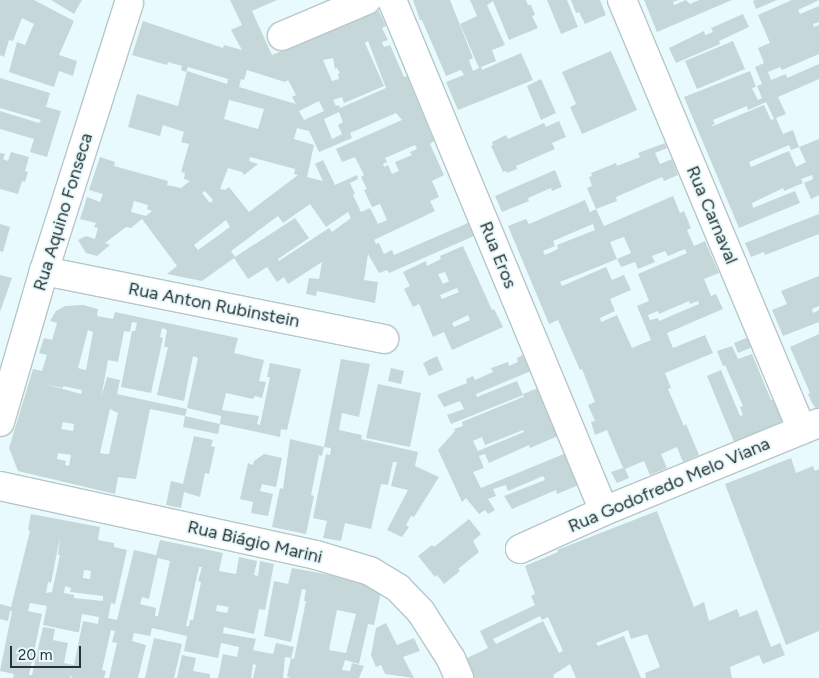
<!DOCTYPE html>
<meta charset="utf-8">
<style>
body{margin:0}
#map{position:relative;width:819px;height:678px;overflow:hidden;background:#e8fafd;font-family:Figtree,sans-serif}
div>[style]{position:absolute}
.building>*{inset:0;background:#c6d7da}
.roads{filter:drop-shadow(1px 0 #b6c7ca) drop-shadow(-1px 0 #b6c7ca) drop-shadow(0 1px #b6c7ca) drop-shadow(0 -1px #b6c7ca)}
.minor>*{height:28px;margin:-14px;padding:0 14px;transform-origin:14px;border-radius:14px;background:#fff}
span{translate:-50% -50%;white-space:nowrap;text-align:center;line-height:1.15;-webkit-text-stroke:4px #e8fafd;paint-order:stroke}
.street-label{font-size:18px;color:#2b3233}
.scale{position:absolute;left:10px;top:646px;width:71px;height:22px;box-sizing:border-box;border:2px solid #2b3233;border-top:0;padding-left:6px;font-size:15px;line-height:18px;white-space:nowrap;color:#2b3233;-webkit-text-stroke:4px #e8fafd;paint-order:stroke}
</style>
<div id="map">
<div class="building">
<i style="clip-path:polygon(0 0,34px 0,74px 21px,59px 55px,77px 61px,73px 76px,59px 71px,54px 87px,9px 72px,17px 42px,25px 45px,34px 24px,22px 18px,13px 41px,9px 40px,4px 57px,0 55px)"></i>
<i style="clip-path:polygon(51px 0,82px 0,74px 14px)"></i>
<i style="clip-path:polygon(evenodd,230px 0,277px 0,252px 11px,272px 55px,379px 11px,386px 26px,382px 28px,388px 40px,382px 42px,384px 47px,390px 45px,404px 77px,407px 76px,434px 141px,430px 144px,444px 175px,432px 181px,439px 197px,430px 201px,435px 211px,374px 240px,376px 244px,379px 243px,384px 254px,392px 250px,394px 255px,468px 223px,474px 236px,389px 273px,387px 270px,379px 273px,368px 254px,364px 280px,378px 282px,375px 303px,317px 291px,316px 296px,306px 294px,309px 278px,319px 279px,322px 262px,288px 284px,284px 277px,277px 282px,267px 267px,248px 279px,234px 258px,202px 281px,167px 274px,177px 266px,142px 219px,131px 228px,126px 227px,105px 243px,110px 245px,97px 256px,86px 253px,78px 240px,86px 236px,95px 239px,98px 228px,94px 227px,96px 223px,80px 219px,87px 197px,100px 202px,103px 194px,89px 190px,100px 157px,115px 162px,114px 166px,168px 181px,167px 185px,181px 188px,190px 181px,184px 179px,185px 173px,181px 172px,189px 144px,181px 142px,184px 132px,163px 125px,160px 136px,128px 127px,137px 94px,178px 106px,187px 71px,227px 84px,228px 79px,188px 67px,186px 72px,181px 70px,182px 66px,168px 62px,167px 65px,132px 55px,143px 21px,223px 48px,224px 45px,242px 50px,231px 30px,242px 25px,230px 0,368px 41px,386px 88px,340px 108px,339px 105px,336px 106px,333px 100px,342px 97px,344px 103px,384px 86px,365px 43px,368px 41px,230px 0,333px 58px,335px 69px,337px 68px,340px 73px,338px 74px,339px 79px,332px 81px,323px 60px,333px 58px,230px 0,247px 70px,285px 82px,288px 80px,296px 95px,292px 97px,296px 104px,239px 87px,241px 79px,244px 80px,247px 70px,230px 0,229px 100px,264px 109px,258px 129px,224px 119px,229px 100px,230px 0,319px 101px,324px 111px,304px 120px,299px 111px,319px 101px,230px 0,339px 112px,343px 122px,338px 125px,342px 134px,332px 139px,324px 119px,339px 112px,230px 0,396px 113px,402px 120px,336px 149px,342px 162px,355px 157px,364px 175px,361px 177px,367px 189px,364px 190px,372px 207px,380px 204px,387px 220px,378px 224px,370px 208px,361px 212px,353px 195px,355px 194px,350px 183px,358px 179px,357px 175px,335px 185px,323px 160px,315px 164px,323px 181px,307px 177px,314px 145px,294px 139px,297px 128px,309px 131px,319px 152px,352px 138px,350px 133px,396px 113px,230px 0,415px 145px,417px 149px,410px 152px,412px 155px,395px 162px,399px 171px,392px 174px,388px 165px,384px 167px,383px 164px,387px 162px,385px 158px,415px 145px,230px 0,250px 157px,295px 169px,294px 174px,298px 175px,249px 212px,229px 187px,225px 190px,220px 189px,228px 168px,242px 172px,244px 175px,258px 164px,249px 161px,250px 157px,230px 0,205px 191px,213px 200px,210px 203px,202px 193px,205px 191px,230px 0,134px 201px,148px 205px,147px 209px,152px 211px,146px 216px,131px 212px,134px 201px,230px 0,310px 204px,326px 227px,348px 212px,351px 218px,332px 232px,329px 228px,279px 261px,278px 259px,309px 238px,295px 218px,235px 257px,231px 251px,278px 216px,283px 223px,310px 204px,230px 0,226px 220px,230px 227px,198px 250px,194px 245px,226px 220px)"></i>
<i style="clip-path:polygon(413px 0,450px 0,473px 58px,469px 60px,473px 71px,479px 68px,460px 24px,477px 16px,470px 0,526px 0,528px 5px,531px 5px,535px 15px,532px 16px,538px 28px,509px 40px,493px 1px,487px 5px,505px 45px,492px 50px,496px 61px,481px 67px,482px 70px,521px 53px,533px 80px,458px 110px,446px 82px,464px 75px,461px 70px,446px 76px,422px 20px,420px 20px)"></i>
<i style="clip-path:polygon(547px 0,567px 0,578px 27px,561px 34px)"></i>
<i style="clip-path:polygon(571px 0,600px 0,606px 15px,585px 24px,579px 12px,576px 13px)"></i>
<i style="clip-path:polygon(644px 0,679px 0,673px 2px,674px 5px,686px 0,690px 4px,699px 0,732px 0,657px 32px)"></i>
<i style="clip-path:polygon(756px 0,777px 0,756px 9px,753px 1px)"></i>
<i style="clip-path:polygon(evenodd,792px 0,819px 0,798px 10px,800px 14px,819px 6px,819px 22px,813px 24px,814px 27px,819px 25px,819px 54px,782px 70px,780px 67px,768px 72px,771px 80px,786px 74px,787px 78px,819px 64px,819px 79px,778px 97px,786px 114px,776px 118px,783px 134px,793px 130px,799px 147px,791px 150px,789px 145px,749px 162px,751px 167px,789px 151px,796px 167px,806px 162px,799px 147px,819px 139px,819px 195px,811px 199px,804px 183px,813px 179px,812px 175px,801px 179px,803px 183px,784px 191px,783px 188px,752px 203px,753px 208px,795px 191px,800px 203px,739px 228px,684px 97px,750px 71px,756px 87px,752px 88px,758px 100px,762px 98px,757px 86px,762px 84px,755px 67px,764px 63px,758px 48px,770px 43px,758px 15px,792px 0,766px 102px,774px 119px,771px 120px,764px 105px,713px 126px,712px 125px,715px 124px,713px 120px,747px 106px,748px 110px,766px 102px)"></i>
<i style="clip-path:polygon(743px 14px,749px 27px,719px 41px,720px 44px,676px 63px,669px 48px,704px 31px,705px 35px,713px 32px,711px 28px)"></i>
<i style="clip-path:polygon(733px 41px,745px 69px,697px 89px,685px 61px)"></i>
<i style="clip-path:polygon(611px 51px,637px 110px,582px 134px,570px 107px,576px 104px,562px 72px)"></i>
<i style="clip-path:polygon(0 78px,50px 93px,46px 107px,61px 111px,47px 157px,30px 152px,34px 139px,0 129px,0 111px,39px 123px,41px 120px,0 108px)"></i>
<i style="clip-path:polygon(541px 79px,556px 113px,541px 120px,527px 86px)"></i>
<i style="clip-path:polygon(559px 121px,566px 137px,552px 143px,555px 149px,516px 166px,517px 169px,507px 173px,506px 171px,503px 172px,491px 146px,493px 145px,492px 142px,506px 135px,508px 139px,544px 123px,546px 127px)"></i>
<i style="clip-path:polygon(665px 143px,667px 148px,655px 153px,660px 164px,672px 159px,678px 175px,664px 181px,662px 177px,616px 197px,617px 201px,596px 209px,587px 188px,592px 186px,589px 177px,592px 176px,591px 173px,616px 163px,617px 166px,640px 157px,638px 153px)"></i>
<i style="clip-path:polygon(11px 152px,29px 157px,25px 171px,28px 172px,25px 182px,22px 181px,18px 194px,0 189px,0 153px,5px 154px,3px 159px,8px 161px)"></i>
<i style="clip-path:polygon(555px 170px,562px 187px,552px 191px,551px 188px,528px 198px,529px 201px,502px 212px,495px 196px)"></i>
<i style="clip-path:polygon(evenodd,673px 196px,680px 213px,684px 211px,691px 228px,687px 230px,694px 246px,705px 241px,719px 273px,704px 279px,711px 296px,716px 294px,723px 309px,667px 333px,673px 348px,705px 335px,713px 353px,665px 373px,671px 388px,668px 389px,684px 426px,686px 424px,699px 455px,683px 462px,677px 447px,661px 454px,667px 468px,650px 475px,644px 461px,625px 469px,629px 478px,617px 483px,611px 472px,623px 468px,607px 430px,595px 435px,591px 422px,595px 421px,588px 405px,595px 402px,582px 369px,580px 370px,558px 320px,549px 324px,508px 226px,526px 219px,529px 224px,585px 200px,590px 212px,596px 209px,604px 226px,673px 196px,593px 224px,595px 230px,557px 245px,558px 249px,545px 255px,543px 251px,555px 246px,553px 241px,593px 224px,673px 196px,624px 237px,631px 253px,617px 259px,621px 267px,635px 262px,638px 269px,655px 262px,652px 256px,665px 251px,668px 256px,685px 249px,687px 253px,638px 274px,649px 301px,637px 306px,651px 340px,632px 348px,617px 315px,601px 322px,600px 318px,615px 311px,610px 299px,631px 290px,624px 275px,612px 280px,606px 267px,562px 286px,560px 282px,617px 259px,610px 242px,624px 237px,673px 196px,689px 301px,690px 304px,698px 301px,699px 304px,659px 321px,658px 318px,650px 320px,648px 315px,658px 311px,659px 314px,689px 301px)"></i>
<i style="clip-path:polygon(819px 214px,819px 234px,765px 255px,764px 252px,751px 257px,745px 243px)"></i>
<i style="clip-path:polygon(0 224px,10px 227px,3px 252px,0 251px)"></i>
<i style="clip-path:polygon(evenodd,463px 246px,492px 310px,494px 309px,503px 327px,452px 350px,444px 332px,433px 337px,419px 304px,413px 307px,404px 289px,410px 286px,403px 272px,426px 261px,427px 266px,441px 259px,440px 256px,463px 246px,445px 272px,449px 281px,443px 284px,438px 274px,445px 272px,463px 246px,457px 288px,459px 292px,442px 299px,440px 295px,457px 288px,463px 246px,468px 315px,470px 320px,454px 327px,452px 323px,468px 315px)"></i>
<i style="clip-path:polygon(0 275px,12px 278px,0 312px)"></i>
<i style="clip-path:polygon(819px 276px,819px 306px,812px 309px,813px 313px,819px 310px,819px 322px,783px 336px,772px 310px,787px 304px,781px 291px)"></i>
<i style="clip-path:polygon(evenodd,83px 305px,98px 309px,97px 316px,113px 319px,115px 312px,238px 338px,234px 353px,264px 360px,259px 381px,266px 382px,262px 398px,255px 396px,253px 399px,226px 393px,222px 410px,259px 416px,257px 424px,260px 425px,270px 377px,267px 377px,270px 363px,301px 369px,287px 430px,281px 429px,280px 437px,220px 424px,221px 416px,187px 408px,198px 358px,193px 356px,184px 401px,157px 395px,168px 347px,164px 347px,167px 330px,162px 328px,160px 337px,163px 338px,151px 393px,121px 387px,132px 331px,135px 331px,137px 323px,132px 322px,130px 332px,124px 331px,118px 362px,108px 360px,101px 398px,107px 377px,120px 380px,117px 394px,187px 409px,185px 416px,150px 409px,136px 479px,118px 477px,115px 494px,18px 471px,9px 448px,33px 369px,42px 371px,47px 355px,39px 353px,44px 338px,52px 340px,57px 323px,50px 321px,56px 311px,65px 306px,83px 305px,88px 330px,93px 332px,86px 370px,78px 368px,88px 330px,83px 305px,45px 384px,63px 388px,63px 386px,82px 390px,81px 394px,45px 384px,83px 305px,110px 409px,118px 413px,109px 454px,105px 454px,100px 453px,110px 409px,83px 305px,63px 422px,74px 424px,73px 431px,61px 429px,63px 422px,83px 305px,58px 453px,71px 455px,69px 466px,65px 465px,66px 461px,57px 459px,58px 453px)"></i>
<i style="clip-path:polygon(819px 334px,819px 409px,817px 410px,812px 403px,808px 394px,810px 393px,790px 347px)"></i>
<i style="clip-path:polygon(749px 337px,753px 347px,738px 353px,734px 343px)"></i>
<i style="clip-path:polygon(732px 346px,738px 359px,752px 354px,771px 400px,775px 399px,783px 418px,783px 421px,734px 442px,707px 376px,721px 370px,740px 416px,743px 415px,740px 407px,743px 406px,725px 365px,723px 366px,717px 351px)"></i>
<i style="clip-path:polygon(524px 354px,531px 371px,476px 394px,477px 397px,517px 381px,523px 395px,451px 424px,447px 415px,464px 409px,460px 401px,444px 407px,437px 395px,467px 383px,466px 379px,473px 376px,475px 380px,493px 372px,491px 368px,508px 362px,509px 366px,518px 362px,517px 358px)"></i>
<i style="clip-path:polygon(437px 356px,443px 370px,429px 376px,423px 363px)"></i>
<i style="clip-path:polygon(341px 359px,370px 364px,359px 417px,342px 413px,339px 430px,362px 435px,361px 439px,418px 452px,415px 466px,439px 477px,414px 517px,411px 516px,406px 525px,409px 527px,402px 537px,387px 530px,408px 490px,391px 486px,397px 462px,393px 462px,388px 485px,381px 484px,371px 529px,345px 523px,341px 541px,323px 538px,327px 521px,313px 518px,326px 454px,330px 455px,331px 448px,324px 447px,322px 456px,319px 455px,311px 495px,314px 496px,306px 534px,272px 527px,280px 488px,283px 489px,290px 439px,324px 447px)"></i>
<i style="clip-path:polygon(391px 368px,404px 371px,401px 384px,388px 381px)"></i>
<i style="clip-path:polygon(378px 384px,421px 393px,410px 447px,366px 438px)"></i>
<i style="clip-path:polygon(evenodd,538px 388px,558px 436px,530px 448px,529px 445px,489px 463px,485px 454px,479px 456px,484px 468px,473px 472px,481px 488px,566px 453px,579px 485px,557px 494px,556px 490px,512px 509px,504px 496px,545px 480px,543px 476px,508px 491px,506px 485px,493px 489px,496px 496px,488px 499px,495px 510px,488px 514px,485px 510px,479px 514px,466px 498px,462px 502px,438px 450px,455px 431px,454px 429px,463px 426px,462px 422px,523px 397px,524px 399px,523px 394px,538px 388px,523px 430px,524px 432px,478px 451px,473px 441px,482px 437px,485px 445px,523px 430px)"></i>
<i style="clip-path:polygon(185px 416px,220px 424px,218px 434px,183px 427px)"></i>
<i style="clip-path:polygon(194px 436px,213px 440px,211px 446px,215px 447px,209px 474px,205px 473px,200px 497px,184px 492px,181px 508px,166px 505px,171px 481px,183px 484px)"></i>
<i style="clip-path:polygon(264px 454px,282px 458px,276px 487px,262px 484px,260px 491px,273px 494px,268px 516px,251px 513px,253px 502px,240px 499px,248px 463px,253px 465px,254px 461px)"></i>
<i style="clip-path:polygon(791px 458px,796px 473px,813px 466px,815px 471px,819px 469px,819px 631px,786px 645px,725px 484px)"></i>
<i style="clip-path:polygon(evenodd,657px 511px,694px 607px,704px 602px,709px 621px,737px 609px,740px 617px,757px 610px,771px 647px,780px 643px,785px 655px,763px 664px,759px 655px,730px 667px,732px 678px,646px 678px,645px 673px,660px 667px,647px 634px,631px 639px,628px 630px,596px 643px,598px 646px,624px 636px,641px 678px,576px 678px,570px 664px,553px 675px,554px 678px,472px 678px,463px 660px,488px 648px,480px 631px,535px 605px,531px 596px,535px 594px,525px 566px,558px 552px,557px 550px,657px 511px,540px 616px,542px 620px,548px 617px,563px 651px,559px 653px,543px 621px,496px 644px,493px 639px,540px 616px)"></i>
<i style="clip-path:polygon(evenodd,31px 514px,100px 527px,98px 540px,114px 543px,114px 547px,127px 550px,115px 604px,111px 603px,108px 618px,117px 620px,134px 550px,156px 555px,160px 540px,223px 553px,219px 571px,236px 574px,239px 557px,257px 561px,254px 575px,258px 576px,260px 561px,274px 564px,265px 610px,259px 609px,254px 634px,224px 627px,223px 633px,256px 639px,253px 650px,273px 654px,276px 643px,294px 647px,291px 658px,285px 657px,283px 678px,253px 678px,256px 665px,253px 664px,251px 678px,218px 678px,223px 654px,237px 657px,239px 647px,221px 643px,218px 658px,184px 651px,187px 636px,152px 628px,150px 636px,134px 633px,132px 641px,146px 645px,138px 678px,109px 678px,117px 643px,112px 642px,115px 631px,111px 630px,102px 670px,106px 671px,104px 678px,72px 678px,70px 675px,70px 678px,13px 678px,14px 674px,0 671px,12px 611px,10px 611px,8px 621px,0 619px,0 604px,11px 607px,30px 531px,28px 530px,31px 514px,60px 537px,58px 555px,60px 555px,52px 592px,46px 593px,48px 582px,51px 583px,60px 537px,31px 514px,158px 558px,170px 561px,158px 616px,155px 616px,156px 608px,140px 604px,142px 597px,149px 599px,158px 558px,31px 514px,199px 567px,202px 567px,198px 581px,201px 582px,193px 620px,190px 620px,189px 626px,186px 626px,199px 567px,31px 514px,84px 570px,91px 571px,90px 579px,83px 578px,84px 570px,31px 514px,65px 586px,71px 588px,70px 592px,103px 596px,103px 601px,74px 598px,74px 595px,64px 593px,65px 586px,31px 514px,30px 603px,47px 606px,43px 625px,76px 632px,79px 632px,82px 614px,99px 617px,98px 624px,83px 621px,74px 665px,64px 663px,68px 643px,53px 640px,55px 629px,43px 627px,32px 675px,29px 675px,42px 614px,28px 611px,30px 603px,31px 514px,217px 605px,229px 607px,227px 613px,216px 611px,217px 605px)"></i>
<i style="clip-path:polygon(469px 519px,481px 534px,473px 541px,479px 552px,458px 569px,460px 571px,444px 584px,437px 575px,435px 577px,418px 556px,432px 545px,434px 547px)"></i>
<i style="clip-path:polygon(evenodd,292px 568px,363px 581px,381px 592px,374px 625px,368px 624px,359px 664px,345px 660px,342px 670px,350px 671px,352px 663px,364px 666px,359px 678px,290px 678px,287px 676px,291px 658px,294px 659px,306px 601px,304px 601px,306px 590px,302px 589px,291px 642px,264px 636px,274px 581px,288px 584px,292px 568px,337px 610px,356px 614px,346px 653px,329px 650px,337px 610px)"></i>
<i style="clip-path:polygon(386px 623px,397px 645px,414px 638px,420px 651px,403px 657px,414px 678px,385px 674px,381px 665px,376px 667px,371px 655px,376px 628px)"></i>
<i style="clip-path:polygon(154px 638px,182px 644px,174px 678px,145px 678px)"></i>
<i style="clip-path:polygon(182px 655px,196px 658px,193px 671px,210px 674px,210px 678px,177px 678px)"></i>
</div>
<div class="roads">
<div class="minor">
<i style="left:392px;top:0;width:553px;rotate:67.47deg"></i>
<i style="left:622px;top:0;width:466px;rotate:67.3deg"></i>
<i style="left:282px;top:36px;width:92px;rotate:-23deg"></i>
<i style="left:44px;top:271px;width:347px;rotate:11.3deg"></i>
<i style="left:0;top:422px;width:157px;rotate:-73.8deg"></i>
<i style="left:44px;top:271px;width:281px;rotate:-72.4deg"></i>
<i style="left:0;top:486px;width:323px;rotate:12.3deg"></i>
<i style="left:316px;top:555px;width:56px;rotate:16.5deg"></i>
<i style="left:370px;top:571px;width:33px;rotate:31deg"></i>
<i style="left:398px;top:588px;width:33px;rotate:46deg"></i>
<i style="left:421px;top:612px;width:56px;rotate:57.4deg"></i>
<i style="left:451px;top:659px;width:21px;rotate:67deg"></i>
<i style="left:520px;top:549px;width:92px;rotate:-24.3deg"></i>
<i style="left:604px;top:511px;width:232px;rotate:-22.3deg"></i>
</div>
</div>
<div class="street-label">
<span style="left:63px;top:212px;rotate:-73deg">Rua Aquino Fonseca</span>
<span style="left:712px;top:215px;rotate:67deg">Rua Carnaval</span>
<span style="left:498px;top:255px;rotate:68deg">Rua Eros</span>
<span style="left:214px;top:305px;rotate:11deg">Rua Anton Rubinstein</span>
<span style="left:669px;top:485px;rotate:-23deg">Rua Godofredo Melo Viana</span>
<span style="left:255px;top:542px;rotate:13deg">Rua Biágio Marini</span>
</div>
<div class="scale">20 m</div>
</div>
